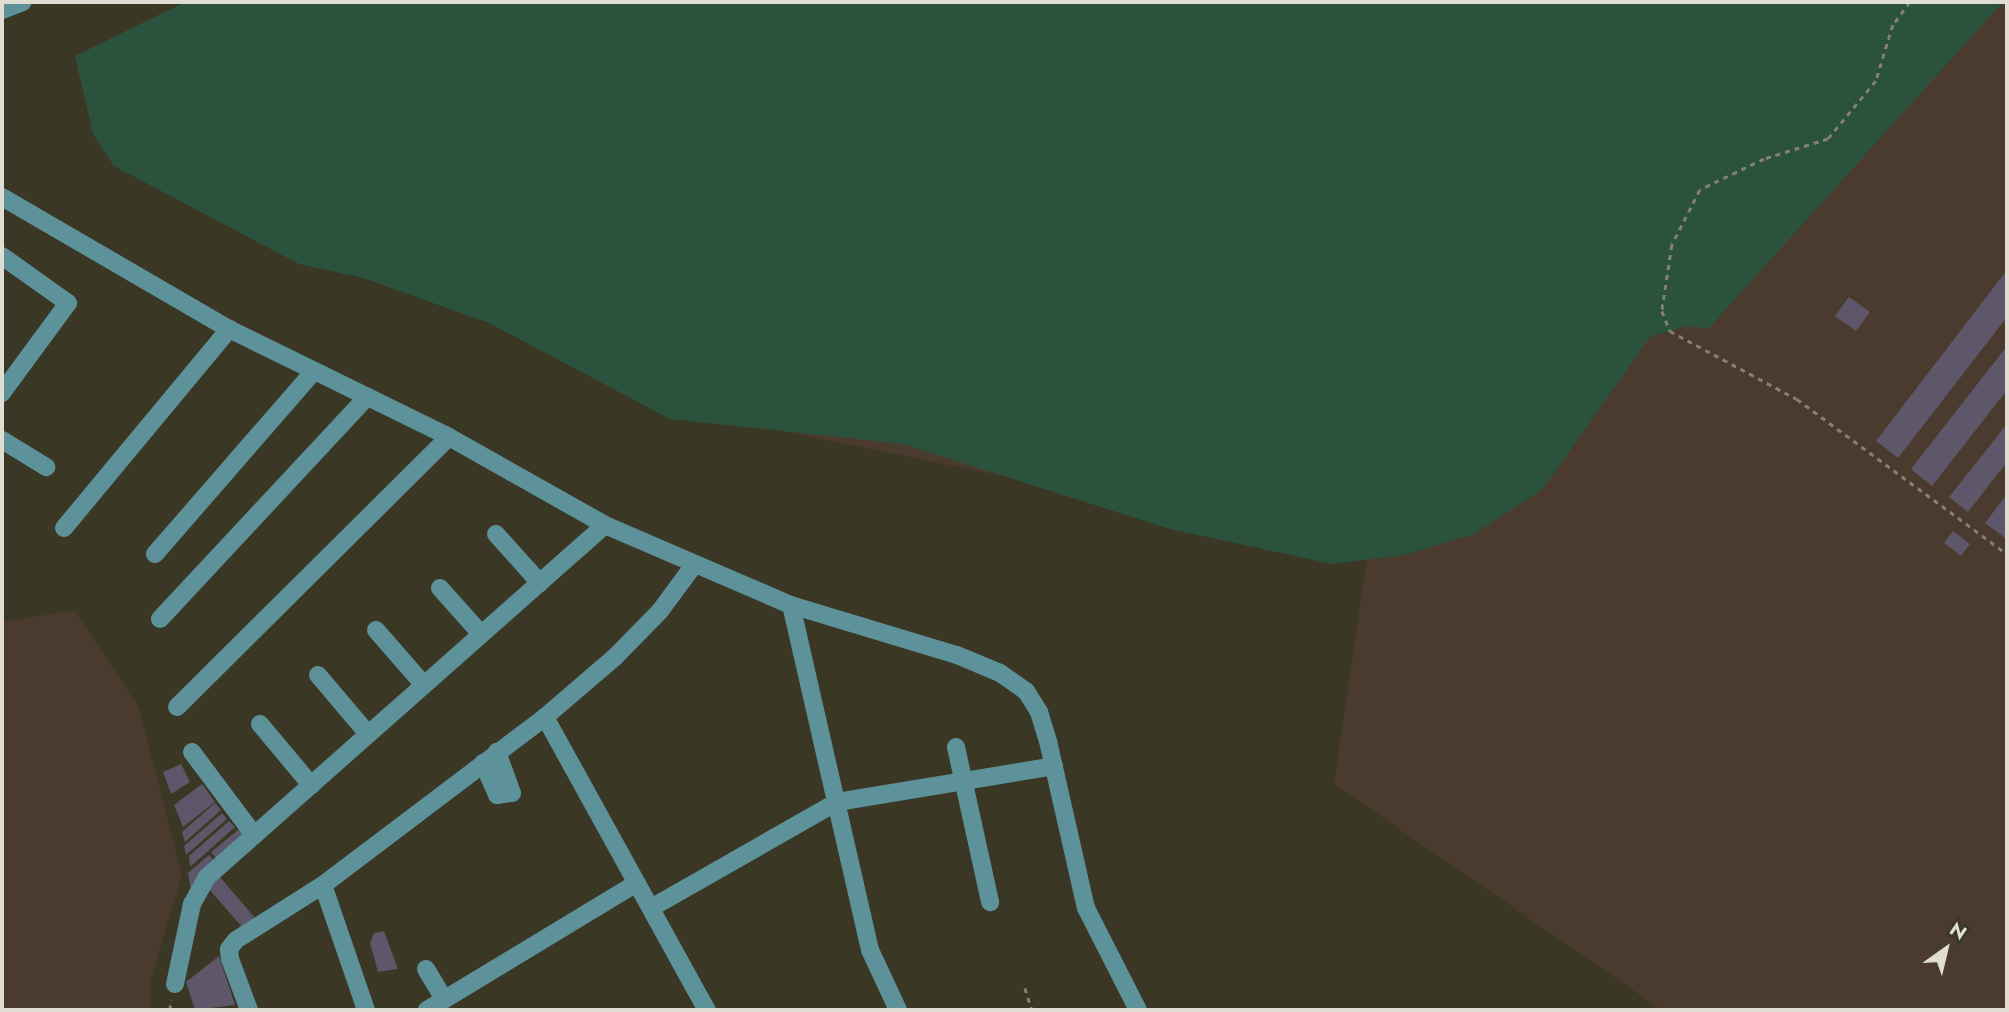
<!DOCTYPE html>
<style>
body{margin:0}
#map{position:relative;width:2009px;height:1012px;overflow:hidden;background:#3a3724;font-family:Jost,sans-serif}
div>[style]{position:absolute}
.industrial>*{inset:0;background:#4b3b2f}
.green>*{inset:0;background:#2b523d}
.building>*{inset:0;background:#5e5669}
.path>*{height:2.5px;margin-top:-1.25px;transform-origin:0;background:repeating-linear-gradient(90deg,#848172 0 5px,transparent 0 10px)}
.minor>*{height:18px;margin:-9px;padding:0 9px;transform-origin:9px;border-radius:9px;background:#5d929b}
span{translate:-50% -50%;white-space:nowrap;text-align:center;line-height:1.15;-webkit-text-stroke:6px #3a3724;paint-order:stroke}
.frame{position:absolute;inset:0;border:4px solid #e0ded3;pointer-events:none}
.north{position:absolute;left:1911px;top:914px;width:70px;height:70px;-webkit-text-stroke:5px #3a3724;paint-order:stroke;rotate:34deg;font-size:19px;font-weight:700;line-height:28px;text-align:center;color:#e0ded3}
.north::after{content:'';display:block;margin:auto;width:24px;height:32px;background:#e0ded3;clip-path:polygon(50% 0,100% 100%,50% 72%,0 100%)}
</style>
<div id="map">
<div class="industrial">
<i style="clip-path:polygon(318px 2px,2007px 2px,2007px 1010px,1662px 1010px,1334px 784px,1368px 550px,644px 403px)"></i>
<i style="clip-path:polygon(74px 610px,139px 708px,182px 875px,151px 979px,151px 1010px,2px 1010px,2px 622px)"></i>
</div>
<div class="green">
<i style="clip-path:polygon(185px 2px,2003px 2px,1708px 329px,1686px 326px,1650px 337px,1543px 489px,1474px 534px,1405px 555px,1332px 564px,1170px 529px,903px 444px,670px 419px,489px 323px,363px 278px,299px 264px,114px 166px,93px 134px,75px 56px)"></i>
</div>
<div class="building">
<i style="clip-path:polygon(2007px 270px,2007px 317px,1898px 458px,1876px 441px)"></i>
<i style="clip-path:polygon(1849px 297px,1870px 312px,1856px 331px,1835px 316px)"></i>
<i style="clip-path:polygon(2007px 346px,2007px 390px,1932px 486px,1911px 469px)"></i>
<i style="clip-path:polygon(2007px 424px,2007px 462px,1968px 512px,1949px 497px)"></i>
<i style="clip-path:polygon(2007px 494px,2007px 535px,2005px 538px,1985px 523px)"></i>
<i style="clip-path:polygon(1953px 531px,1970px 544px,1961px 556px,1944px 543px)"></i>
<i style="clip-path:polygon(181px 764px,190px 782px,171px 794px,163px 772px)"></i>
<i style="clip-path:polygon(202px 784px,215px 802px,183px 827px,174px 805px)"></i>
<i style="clip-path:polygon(215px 803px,221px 810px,185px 842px,182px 832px)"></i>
<i style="clip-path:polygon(222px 813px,227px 819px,186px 855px,184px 846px)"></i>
<i style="clip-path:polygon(229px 821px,235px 827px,190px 867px,189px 856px)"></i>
<i style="clip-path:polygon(239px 829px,248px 841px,220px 863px,211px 852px)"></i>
<i style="clip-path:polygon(209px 855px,219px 866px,191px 890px,188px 873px)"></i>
<i style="clip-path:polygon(219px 876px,255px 918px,243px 928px,207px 887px)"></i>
<i style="clip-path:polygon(384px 931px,398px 969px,378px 972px,370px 943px,374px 933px)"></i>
<i style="clip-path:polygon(219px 956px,235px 1005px,195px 1010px,186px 982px)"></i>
</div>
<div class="path">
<i style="left:1910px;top:2px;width:29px;rotate:126deg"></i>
<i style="left:1893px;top:25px;width:59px;rotate:106.9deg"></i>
<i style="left:1876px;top:81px;width:75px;rotate:129.6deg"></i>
<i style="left:1828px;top:139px;width:67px;rotate:162.6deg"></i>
<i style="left:1764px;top:159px;width:71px;rotate:154.2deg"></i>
<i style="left:1700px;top:190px;width:62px;rotate:117deg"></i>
<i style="left:1672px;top:245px;width:67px;rotate:98.6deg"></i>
<i style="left:1662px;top:311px;width:22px;rotate:68deg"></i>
<i style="left:1670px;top:331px;width:144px;rotate:28.2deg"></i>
<i style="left:1797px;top:399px;width:261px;rotate:36.4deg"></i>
<i style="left:1025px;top:988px;width:23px;rotate:72deg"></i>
<i style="left:169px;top:1010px;width:10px;rotate:-73deg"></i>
</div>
<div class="minor">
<i style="left:2px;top:10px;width:22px;rotate:-21deg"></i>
<i style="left:2px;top:197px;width:263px;rotate:30.2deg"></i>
<i style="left:229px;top:329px;width:245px;rotate:26.1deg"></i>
<i style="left:449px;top:437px;width:179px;rotate:29.4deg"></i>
<i style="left:605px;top:525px;width:202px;rotate:23.3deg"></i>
<i style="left:791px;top:605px;width:173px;rotate:16.8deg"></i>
<i style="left:957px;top:655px;width:47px;rotate:22.7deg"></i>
<i style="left:1000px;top:673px;width:32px;rotate:35deg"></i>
<i style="left:1026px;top:691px;width:25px;rotate:58deg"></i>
<i style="left:1039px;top:712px;width:30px;rotate:73deg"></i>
<i style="left:1048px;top:741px;width:171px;rotate:77.2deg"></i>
<i style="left:1086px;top:908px;width:114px;rotate:63deg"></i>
<i style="left:2px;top:256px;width:81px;rotate:35.5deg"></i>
<i style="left:68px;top:303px;width:112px;rotate:126.3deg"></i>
<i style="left:2px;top:440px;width:52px;rotate:31.5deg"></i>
<i style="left:64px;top:528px;width:259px;rotate:-50.3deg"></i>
<i style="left:496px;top:534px;width:66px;rotate:48.1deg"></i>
<i style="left:155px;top:554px;width:242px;rotate:-49deg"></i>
<i style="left:440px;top:588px;width:62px;rotate:48.3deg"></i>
<i style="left:791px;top:605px;width:354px;rotate:77.1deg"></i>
<i style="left:870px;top:950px;width:66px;rotate:65deg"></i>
<i style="left:160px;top:619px;width:304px;rotate:-47deg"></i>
<i style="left:376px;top:630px;width:73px;rotate:48.9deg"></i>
<i style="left:318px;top:675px;width:77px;rotate:49.7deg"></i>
<i style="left:177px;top:707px;width:383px;rotate:-44.8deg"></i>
<i style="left:545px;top:717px;width:335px;rotate:61.1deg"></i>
<i style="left:260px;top:724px;width:80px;rotate:50.1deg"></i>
<i style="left:956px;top:747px;width:159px;rotate:77.6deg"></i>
<i style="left:192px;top:752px;width:104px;rotate:53.2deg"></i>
<i style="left:483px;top:763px;width:35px;rotate:66deg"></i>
<i style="left:497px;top:795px;width:15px;rotate:-8deg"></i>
<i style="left:512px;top:793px;width:44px;rotate:-110.1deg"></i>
<i style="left:323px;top:885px;width:132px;rotate:71deg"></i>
<i style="left:651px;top:908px;width:214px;rotate:-29.7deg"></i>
<i style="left:837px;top:802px;width:220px;rotate:-9.4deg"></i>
<i style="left:426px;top:969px;width:35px;rotate:59deg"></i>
<i style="left:175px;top:984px;width:82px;rotate:-78deg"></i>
<i style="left:192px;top:904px;width:31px;rotate:-61deg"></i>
<i style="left:207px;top:877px;width:531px;rotate:-41.49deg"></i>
<i style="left:249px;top:1010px;width:54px;rotate:-110.4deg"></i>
<i style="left:230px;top:959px;width:10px;rotate:-96deg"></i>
<i style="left:229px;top:949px;width:11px;rotate:-52deg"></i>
<i style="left:236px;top:940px;width:103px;rotate:-32.3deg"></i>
<i style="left:323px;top:885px;width:278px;rotate:-37.1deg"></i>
<i style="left:545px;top:717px;width:92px;rotate:-40.6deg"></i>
<i style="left:615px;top:657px;width:64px;rotate:-45.6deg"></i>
<i style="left:660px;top:611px;width:57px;rotate:-53.5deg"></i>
<i style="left:427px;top:1010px;width:245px;rotate:-31.2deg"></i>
</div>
<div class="frame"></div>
<div class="north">N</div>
</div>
